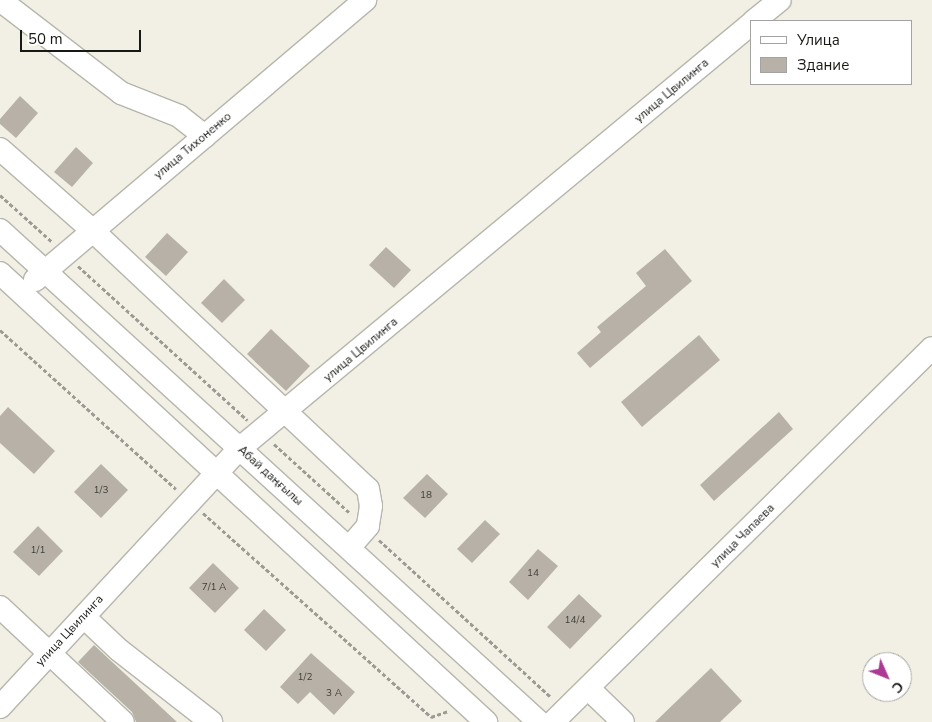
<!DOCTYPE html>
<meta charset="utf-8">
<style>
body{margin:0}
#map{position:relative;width:932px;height:722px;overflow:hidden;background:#f2f0e5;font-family:"Nunito Sans",sans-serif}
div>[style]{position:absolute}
.building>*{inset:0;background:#b7b1a8}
.path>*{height:3px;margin-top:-1.5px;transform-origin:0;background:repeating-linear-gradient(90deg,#9c9b93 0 4px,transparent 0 6.5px)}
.roads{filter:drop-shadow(1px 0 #b7b6ac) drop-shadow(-1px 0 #b7b6ac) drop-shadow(0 1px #b7b6ac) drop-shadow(0 -1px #b7b6ac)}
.minor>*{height:22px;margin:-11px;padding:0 11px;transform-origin:11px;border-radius:11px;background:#fff}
span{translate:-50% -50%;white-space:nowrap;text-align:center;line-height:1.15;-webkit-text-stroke:5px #fff;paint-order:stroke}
.number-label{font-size:10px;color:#403e39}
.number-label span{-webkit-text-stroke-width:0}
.street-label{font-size:12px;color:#181814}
.legend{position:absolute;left:750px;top:20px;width:162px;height:65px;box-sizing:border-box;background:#fff;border:1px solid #a3a3a1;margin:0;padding:6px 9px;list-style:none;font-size:15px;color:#181814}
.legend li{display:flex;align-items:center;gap:10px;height:25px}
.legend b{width:25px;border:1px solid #a3a3a1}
.north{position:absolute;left:862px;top:652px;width:50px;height:50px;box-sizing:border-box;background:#fff;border:1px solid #a3a3a1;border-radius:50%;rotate:134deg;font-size:14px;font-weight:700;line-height:20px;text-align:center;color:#181814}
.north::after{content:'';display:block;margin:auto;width:18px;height:22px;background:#ac3993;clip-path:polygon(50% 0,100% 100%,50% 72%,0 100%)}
.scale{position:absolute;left:20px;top:30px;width:121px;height:22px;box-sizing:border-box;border:2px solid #181814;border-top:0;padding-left:6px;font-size:15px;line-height:18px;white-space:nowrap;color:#181814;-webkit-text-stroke:4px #fff;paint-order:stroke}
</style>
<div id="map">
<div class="building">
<i style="clip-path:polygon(20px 96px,38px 113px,16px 138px,0 124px,0 119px)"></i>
<i style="clip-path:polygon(76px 147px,93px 163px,72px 187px,54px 172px)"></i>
<i style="clip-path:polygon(167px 233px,188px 252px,166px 276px,145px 257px)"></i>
<i style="clip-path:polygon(386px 247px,411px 270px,394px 288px,369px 265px)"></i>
<i style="clip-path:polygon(665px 249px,692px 281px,590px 368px,577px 353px,601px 332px,597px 327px,646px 286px,636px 273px)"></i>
<i style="clip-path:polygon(224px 279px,245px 300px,222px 323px,201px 303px)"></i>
<i style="clip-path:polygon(271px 329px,310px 366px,286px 391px,247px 354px)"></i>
<i style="clip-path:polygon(699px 335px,720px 360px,642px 427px,621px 402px)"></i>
<i style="clip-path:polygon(8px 407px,55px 451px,34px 474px,0 443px,0 416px)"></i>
<i style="clip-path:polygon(779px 412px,793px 429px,714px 501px,700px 485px)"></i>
<i style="clip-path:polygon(101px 464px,128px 490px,101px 518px,74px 492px)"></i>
<i style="clip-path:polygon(427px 474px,448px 494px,425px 518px,403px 498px)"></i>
<i style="clip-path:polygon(485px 520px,500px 534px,472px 563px,457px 549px)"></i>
<i style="clip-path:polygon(38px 526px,63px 551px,39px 576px,13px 552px)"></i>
<i style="clip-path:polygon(538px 549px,558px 566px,528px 600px,509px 582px)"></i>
<i style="clip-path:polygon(213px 563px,239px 588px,215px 613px,189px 588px)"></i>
<i style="clip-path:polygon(579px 594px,602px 616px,570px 649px,547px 627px)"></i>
<i style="clip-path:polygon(264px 609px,286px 630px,266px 651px,244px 630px)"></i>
<i style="clip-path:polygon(94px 645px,110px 660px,177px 722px,136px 722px,132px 712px,78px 662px)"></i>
<i style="clip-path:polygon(311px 653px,355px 692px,334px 715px,310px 692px,298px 704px,280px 687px)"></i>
<i style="clip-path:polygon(711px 668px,742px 701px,720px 722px,655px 722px)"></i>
</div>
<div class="path">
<i style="left:0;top:195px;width:69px;rotate:42deg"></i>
<i style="left:78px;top:266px;width:229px;rotate:42.3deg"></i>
<i style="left:0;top:330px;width:237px;rotate:42.1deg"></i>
<i style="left:274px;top:444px;width:104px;rotate:42.3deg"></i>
<i style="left:203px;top:513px;width:306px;rotate:41.8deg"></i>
<i style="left:431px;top:717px;width:18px;rotate:-19deg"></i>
<i style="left:379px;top:540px;width:234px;rotate:42.4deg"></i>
</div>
<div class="roads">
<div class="minor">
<i style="left:0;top:0;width:153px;rotate:37.5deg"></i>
<i style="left:121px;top:93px;width:62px;rotate:21.6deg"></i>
<i style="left:179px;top:116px;width:33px;rotate:38deg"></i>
<i style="left:754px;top:21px;width:33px;rotate:-39deg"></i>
<i style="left:0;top:149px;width:123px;rotate:41.4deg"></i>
<i style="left:92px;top:230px;width:378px;rotate:43.2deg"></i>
<i style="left:368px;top:489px;width:17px;rotate:80deg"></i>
<i style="left:371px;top:506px;width:20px;rotate:99deg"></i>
<i style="left:368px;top:526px;width:29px;rotate:131deg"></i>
<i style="left:0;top:230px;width:730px;rotate:42.39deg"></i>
<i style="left:0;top:273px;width:662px;rotate:42.73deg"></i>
<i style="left:35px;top:280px;width:433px;rotate:-40.3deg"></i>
<i style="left:0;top:607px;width:168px;rotate:43.1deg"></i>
<i style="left:84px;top:617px;width:48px;rotate:43.3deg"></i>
<i style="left:119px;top:650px;width:117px;rotate:38deg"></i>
<i style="left:589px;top:689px;width:47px;rotate:44.1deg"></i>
<i style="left:0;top:707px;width:352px;rotate:-47.2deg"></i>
<i style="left:239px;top:449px;width:665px;rotate:-39.7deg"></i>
<i style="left:553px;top:722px;width:532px;rotate:-44.62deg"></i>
</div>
</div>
<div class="number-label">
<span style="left:101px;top:491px">1/3</span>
<span style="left:426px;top:496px">18</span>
<span style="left:38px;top:551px">1/1</span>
<span style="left:533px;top:574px">14</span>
<span style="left:214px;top:588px">7/1 А</span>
<span style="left:575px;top:621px">14/4</span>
<span style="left:305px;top:678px">1/2</span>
<span style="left:334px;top:694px">3 А</span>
</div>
<div class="street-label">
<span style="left:672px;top:91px;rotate:-40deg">улица Цвилинга</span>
<span style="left:193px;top:146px;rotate:-40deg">улица Тихоненко</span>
<span style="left:361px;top:350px;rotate:-40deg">улица Цвилинга</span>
<span style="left:270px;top:476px;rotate:42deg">Абай даңғылы</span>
<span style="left:743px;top:536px;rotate:-45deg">улица Чапаева</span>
<span style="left:70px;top:631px;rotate:-47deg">улица Цвилинга</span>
</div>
<ul class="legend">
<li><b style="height:6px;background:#fff"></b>Улица</li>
<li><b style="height:14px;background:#b7b1a8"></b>Здание</li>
</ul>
<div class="north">С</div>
<div class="scale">50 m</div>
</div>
